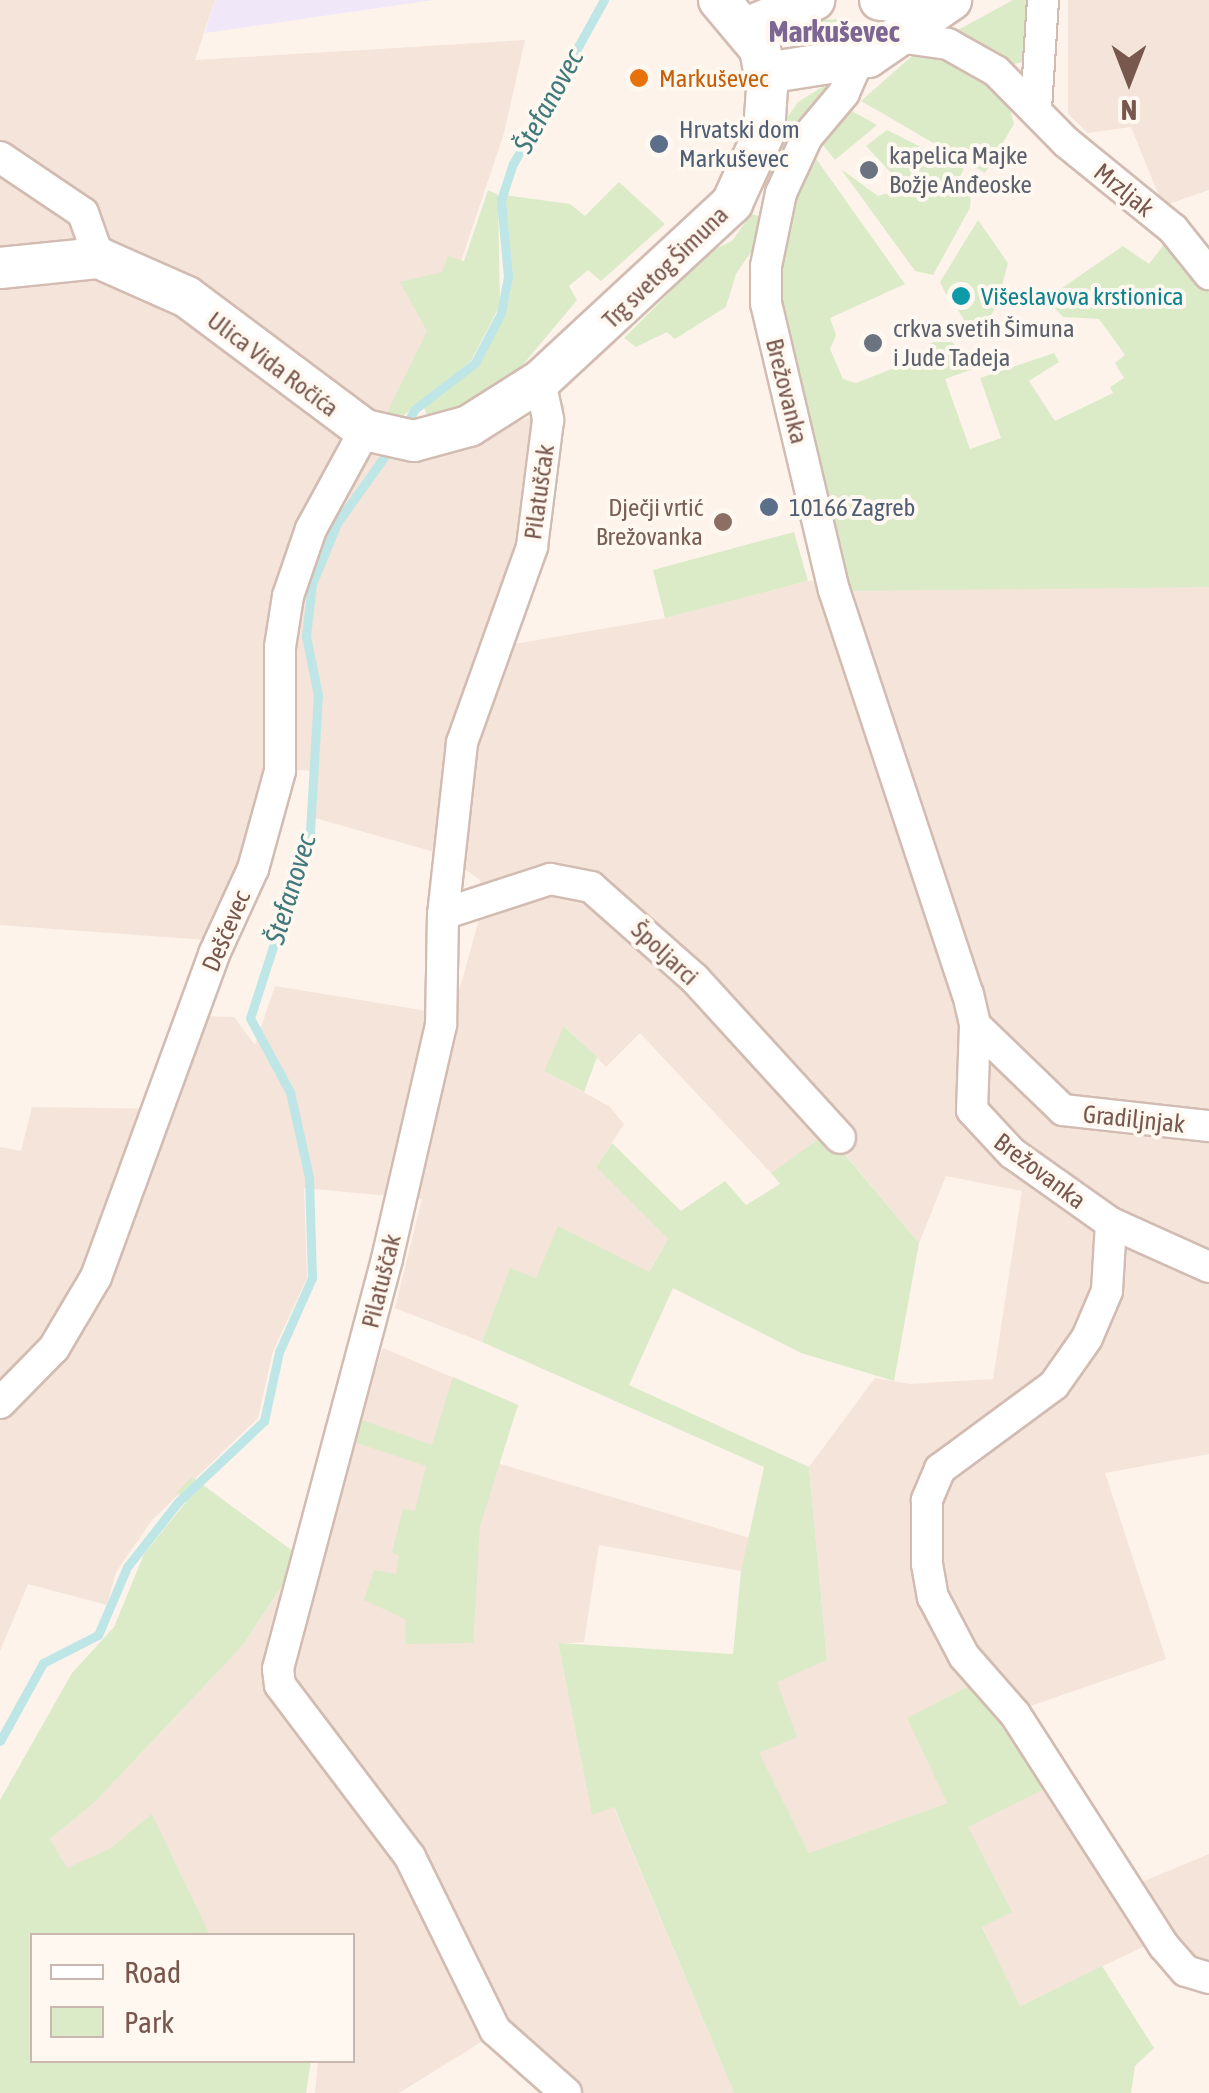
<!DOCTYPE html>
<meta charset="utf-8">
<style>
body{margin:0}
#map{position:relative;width:1209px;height:2093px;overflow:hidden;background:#fdf3eb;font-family:"Asap Condensed",sans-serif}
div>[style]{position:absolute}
.residential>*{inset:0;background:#f4e4d9}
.education>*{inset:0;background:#f0e7f9}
.green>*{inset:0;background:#dbebc8}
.stream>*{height:9px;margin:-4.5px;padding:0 4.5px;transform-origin:4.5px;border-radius:4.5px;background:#bee6e7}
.roads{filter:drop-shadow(2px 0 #d2bcb2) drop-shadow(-2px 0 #d2bcb2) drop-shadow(0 2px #d2bcb2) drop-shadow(0 -2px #d2bcb2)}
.street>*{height:30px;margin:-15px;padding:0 15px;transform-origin:15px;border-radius:15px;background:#fff}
.secondary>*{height:40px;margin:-20px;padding:0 20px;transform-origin:20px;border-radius:20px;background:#fff}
.dots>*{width:28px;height:28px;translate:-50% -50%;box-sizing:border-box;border:5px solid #fff8f1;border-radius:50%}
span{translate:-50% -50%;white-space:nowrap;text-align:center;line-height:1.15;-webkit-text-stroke:8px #fff8f1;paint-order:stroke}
.food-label{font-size:25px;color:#c56008}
.left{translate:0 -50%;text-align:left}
.service-label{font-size:25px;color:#4e5e75}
.worship-label{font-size:25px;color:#5b616d}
.street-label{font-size:25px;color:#78574d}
.culture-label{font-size:25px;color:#0d838f}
.education-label{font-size:25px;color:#785e54}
.right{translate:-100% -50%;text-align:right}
.water-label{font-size:28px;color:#407a7c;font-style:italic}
.quarter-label{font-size:30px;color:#7e6693;font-weight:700}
.legend{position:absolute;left:30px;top:1933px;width:325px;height:130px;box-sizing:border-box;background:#fff8f1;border:2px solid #c9b8af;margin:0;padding:12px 18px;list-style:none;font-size:30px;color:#78574d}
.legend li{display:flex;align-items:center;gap:20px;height:50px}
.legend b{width:50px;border:2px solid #c9b8af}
.north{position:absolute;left:1079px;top:30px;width:100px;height:100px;-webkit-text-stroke:8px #fff8f1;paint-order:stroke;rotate:180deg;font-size:28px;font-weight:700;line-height:40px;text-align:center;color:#78574d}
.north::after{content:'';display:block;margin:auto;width:35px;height:45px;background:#78574d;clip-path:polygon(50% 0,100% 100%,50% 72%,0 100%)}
</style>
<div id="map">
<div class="residential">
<i style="clip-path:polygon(0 0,215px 0,195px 60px,525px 40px,504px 133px,444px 312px,381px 431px,425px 454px,565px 405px,543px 549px,509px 645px,665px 618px,808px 581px,1209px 581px,1209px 1454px,1105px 1473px,1166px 1659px,1022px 1709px,991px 1674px,908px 1718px,947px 1803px,809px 1853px,758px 1752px,776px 1682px,827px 1660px,809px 1467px,875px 1378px,910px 1384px,993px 1379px,1022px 1191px,946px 1176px,919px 1243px,828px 1133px,771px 1173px,640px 1033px,606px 1067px,565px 1026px,544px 1071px,609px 1106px,624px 1124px,596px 1167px,668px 1239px,648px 1273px,536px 1278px,510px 1269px,482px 1342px,395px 1308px,422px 1199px,304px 1188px,307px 1278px,273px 1351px,258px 1418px,152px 1520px,116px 1572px,107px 1605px,28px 1584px,0 1651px,0 1147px,21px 1151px,32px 1107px,170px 1109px,204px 1016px,234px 1017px,255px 1045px,275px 986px,427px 1011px,457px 998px,482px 909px,480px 880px,445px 855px,315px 818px,314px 771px,266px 768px,237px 871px,206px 940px,0 925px)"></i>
<i style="clip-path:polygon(1068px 0,1209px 0,1209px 190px,1163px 206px,1131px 127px,1088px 133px,1068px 114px)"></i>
<i style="clip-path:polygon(383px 1348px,518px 1405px,497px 1463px,750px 1538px,741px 1571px,599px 1545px,584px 1642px,558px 1644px,592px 1814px,613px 1806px,734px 2093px,582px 2093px,507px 2026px,399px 2093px,315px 2093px,318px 2061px,352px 2060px,352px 1936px,210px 1935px,152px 1815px,109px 1849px,67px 1869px,50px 1839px,95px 1802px,243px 1645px,322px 1526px)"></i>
<i style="clip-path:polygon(1051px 1786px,1118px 1892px,1209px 1854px,1209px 1972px,1168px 1935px,1019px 2006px,982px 1926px,1011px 1912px,967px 1827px)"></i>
</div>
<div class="education">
<i style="clip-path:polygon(215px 0,433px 0,205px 33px)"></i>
</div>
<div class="green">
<i style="clip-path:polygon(1013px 0,1027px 0,1031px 9px,1029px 61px,1014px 64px,956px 31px)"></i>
<i style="clip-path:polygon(847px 19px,859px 28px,858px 43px,821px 46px,803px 36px,807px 20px)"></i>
<i style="clip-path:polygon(926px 53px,991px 82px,1007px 98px,1014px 124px,985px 173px,861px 101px,912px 56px)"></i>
<i style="clip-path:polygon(827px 84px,832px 87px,778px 175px,751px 198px,784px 122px,798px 102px)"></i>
<i style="clip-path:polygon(850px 110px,877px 125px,835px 160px,819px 140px)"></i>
<i style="clip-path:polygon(887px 130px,964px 169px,956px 184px,971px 195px,970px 208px,933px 275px,915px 271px,841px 169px,878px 196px,892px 192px,893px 175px,866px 146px)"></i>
<i style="clip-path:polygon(812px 153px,905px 284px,830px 318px,836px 335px,830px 349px,843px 379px,856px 383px,920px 358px,932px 342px,952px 342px,976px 368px,945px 379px,970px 449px,1001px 438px,980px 378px,1054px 353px,1059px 362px,1029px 381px,1055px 421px,1113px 393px,1110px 387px,1124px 378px,1115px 363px,1125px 355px,1099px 319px,1063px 317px,1046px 299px,1123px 246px,1149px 264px,1166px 242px,1190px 264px,1209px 293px,1209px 587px,846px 591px,779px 282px,787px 223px)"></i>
<i style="clip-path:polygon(619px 182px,665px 224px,601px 281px,588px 270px,569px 286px,577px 300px,517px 372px,430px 423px,424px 408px,479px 364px,503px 318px,511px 291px,505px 195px,570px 204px,585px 216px)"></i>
<i style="clip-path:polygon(488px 190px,498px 195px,500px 305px,471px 361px,403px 416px,387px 413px,427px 331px,400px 282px,442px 272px,448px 256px,464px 261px)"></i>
<i style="clip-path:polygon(751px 214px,763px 217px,756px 245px,736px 274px,726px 307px,675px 339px,667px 332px,636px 347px,624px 338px,711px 251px,732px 241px)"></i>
<i style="clip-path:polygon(978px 220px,1008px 263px,996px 307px,976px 339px,956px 307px,975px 301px,973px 290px,963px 285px,947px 296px,940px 282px)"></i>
<i style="clip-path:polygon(794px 532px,808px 581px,665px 618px,653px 570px)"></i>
<i style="clip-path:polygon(564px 1026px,597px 1057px,584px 1092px,544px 1071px)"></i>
<i style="clip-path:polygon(827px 1133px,919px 1243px,894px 1381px,801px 1353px,673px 1288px,629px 1385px,809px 1467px,827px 1660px,777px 1682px,797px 1737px,759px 1753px,809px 1853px,947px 1803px,907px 1718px,978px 1681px,1051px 1786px,968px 1827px,1012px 1912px,982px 1927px,1020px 2006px,1102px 1966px,1154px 2048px,1135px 2066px,1131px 2093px,734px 2093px,614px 1807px,592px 1815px,558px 1643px,733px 1654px,741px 1571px,764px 1467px,482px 1342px,510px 1268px,536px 1278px,558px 1226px,649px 1272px,668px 1239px,596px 1167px,612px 1143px,681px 1211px,725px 1181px,746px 1205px,780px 1184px,771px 1173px)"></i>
<i style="clip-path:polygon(453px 1377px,518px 1405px,480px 1526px,473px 1643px,406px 1644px,405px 1619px,364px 1600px,374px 1570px,396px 1574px,399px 1556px,392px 1552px,403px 1509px,415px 1511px,426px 1466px,351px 1441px,359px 1419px,432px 1445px)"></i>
<i style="clip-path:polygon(192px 1477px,301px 1557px,243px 1645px,95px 1802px,50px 1839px,67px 1868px,109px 1849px,152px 1814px,210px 1935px,32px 1936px,32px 2060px,311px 2061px,306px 2093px,0 2093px,0 1800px,72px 1673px,114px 1627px,144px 1554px,186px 1502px,177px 1492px)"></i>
</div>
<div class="stream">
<i style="left:403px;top:429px;width:23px;rotate:-59deg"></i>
<i style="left:415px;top:409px;width:76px;rotate:-37.5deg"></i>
<i style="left:475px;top:363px;width:56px;rotate:-62.5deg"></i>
<i style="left:501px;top:313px;width:37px;rotate:-79deg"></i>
<i style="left:508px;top:277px;width:77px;rotate:-95.2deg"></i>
<i style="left:501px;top:200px;width:38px;rotate:-72deg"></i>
<i style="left:513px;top:164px;width:188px;rotate:-61deg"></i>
<i style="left:0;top:1741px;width:89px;rotate:-61.1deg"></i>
<i style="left:43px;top:1663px;width:62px;rotate:-27deg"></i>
<i style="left:98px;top:1635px;width:74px;rotate:-66.9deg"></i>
<i style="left:127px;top:1567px;width:83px;rotate:-51.9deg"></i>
<i style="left:178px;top:1502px;width:118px;rotate:-43.3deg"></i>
<i style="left:264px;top:1421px;width:71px;rotate:-77.7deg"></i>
<i style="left:279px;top:1352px;width:81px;rotate:-66deg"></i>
<i style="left:312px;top:1278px;width:101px;rotate:-91.7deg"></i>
<i style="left:309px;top:1177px;width:87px;rotate:-102.6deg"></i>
<i style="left:290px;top:1092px;width:84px;rotate:-118.4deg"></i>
<i style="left:250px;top:1018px;width:195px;rotate:-72.1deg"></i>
<i style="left:310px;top:832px;width:137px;rotate:-86.7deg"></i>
<i style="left:318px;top:695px;width:60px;rotate:-101.5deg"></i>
<i style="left:306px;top:636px;width:52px;rotate:-83.4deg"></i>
<i style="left:312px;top:584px;width:66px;rotate:-67.7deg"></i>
<i style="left:337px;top:523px;width:95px;rotate:-54.5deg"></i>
</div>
<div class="roads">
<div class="street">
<i style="left:898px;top:37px;width:50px;rotate:8deg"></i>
<i style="left:948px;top:44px;width:55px;rotate:29.4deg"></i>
<i style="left:996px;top:71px;width:100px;rotate:45.4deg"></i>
<i style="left:1066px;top:142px;width:138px;rotate:39.1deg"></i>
<i style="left:1173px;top:229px;width:58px;rotate:51.3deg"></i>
<i style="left:858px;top:61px;width:35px;rotate:114deg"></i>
<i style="left:844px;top:93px;width:57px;rotate:130.1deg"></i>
<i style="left:807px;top:137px;width:62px;rotate:114.9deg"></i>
<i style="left:781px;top:193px;width:75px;rotate:101.6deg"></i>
<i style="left:766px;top:266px;width:37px;rotate:90deg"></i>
<i style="left:766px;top:303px;width:295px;rotate:76.7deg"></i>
<i style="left:834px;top:590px;width:426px;rotate:71.7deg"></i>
<i style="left:968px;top:994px;width:32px;rotate:77deg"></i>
<i style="left:975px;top:1025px;width:85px;rotate:92deg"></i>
<i style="left:972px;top:1110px;width:59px;rotate:47.1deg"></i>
<i style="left:1012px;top:1153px;width:121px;rotate:35.3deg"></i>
<i style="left:1111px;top:1223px;width:107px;rotate:24.2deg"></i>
<i style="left:1036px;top:108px;width:108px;rotate:-86.3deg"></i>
<i style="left:0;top:157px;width:100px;rotate:34deg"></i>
<i style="left:83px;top:213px;width:48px;rotate:70.4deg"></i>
<i style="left:540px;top:381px;width:40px;rotate:78deg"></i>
<i style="left:548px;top:420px;width:128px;rotate:97.2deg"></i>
<i style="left:532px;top:547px;width:208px;rotate:109.7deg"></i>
<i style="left:462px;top:743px;width:172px;rotate:96.3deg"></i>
<i style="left:443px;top:914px;width:111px;rotate:91deg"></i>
<i style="left:441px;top:1025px;width:240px;rotate:103deg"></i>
<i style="left:387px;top:1259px;width:424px;rotate:104.9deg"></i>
<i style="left:278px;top:1669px;width:16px;rotate:83deg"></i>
<i style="left:280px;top:1685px;width:216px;rotate:52.9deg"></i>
<i style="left:410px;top:1857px;width:193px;rotate:63.8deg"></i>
<i style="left:495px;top:2030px;width:95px;rotate:41.6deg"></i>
<i style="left:443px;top:914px;width:113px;rotate:-18.1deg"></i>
<i style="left:550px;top:879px;width:42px;rotate:11deg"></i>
<i style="left:591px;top:887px;width:139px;rotate:41.5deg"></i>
<i style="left:695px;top:979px;width:215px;rotate:47.6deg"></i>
<i style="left:975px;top:1025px;width:122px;rotate:44deg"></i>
<i style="left:1063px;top:1110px;width:147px;rotate:6.3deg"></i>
<i style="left:1111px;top:1223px;width:68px;rotate:93.4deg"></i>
<i style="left:1107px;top:1291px;width:51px;rotate:113.1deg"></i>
<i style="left:1087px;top:1338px;width:57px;rotate:125.1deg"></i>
<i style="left:1054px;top:1385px;width:142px;rotate:143.6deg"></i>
<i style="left:940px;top:1469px;width:34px;rotate:113deg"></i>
<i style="left:927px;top:1500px;width:64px;rotate:90deg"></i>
<i style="left:927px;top:1564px;width:34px;rotate:80deg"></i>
<i style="left:933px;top:1597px;width:67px;rotate:62.3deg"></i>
<i style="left:964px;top:1656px;width:77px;rotate:48.7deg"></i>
<i style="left:1015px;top:1714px;width:276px;rotate:57.3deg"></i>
<i style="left:1164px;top:1946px;width:33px;rotate:49deg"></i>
<i style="left:1186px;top:1971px;width:24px;rotate:17deg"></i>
<i style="left:0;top:1403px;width:77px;rotate:-45.5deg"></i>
<i style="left:54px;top:1348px;width:82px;rotate:-59.4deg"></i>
<i style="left:96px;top:1277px;width:344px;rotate:-69.9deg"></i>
<i style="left:214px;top:954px;width:94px;rotate:-65.4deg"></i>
<i style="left:253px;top:869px;width:102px;rotate:-74.6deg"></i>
<i style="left:280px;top:771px;width:124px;rotate:-90deg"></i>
<i style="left:280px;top:647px;width:52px;rotate:-81.1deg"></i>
<i style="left:288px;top:596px;width:71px;rotate:-71.1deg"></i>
<i style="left:311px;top:529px;width:113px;rotate:-61.4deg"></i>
</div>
<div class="secondary">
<i style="left:880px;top:0;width:63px;rotate:2.7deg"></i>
<i style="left:746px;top:28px;width:74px;rotate:-22.4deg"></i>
<i style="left:766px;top:73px;width:103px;rotate:-8.9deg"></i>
<i style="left:868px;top:57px;width:101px;rotate:-34.5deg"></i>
<i style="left:0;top:268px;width:100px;rotate:-5.8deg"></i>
<i style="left:99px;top:258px;width:96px;rotate:23.9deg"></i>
<i style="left:187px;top:297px;width:222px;rotate:36.8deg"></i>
<i style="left:365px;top:430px;width:50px;rotate:12.7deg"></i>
<i style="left:414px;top:441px;width:57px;rotate:-15.3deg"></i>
<i style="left:469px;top:426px;width:84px;rotate:-32.4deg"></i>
<i style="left:540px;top:381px;width:262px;rotate:-42.8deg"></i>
<i style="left:732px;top:203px;width:77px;rotate:-65.4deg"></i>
<i style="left:764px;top:133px;width:45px;rotate:-86.2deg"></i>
<i style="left:767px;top:88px;width:40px;rotate:-100deg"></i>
<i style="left:760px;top:49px;width:64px;rotate:-129.9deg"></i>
</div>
</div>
<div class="dots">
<i style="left:639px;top:78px;background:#e8710a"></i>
<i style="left:659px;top:144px;background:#5c6f8a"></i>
<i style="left:869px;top:170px;background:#6b7280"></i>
<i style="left:961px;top:296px;background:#0f9aa8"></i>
<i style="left:873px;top:343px;background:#6b7280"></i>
<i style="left:769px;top:507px;background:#5c6f8a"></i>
<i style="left:723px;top:522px;background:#8d6e63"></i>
</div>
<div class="food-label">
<span class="left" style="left:659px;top:78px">Markuševec</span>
</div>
<div class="service-label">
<span class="left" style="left:679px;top:144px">Hrvatski dom<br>Markuševec</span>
<span class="left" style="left:789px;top:507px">10166 Zagreb</span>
</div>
<div class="worship-label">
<span class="left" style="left:889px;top:170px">kapelica Majke<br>Božje Anđeoske</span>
<span class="left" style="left:893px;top:343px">crkva svetih Šimuna<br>i Jude Tadeja</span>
</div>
<div class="street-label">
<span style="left:1124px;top:190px;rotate:39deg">Mrzljak</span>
<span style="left:665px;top:267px;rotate:-44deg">Trg svetog Šimuna</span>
<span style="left:273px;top:364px;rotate:37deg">Ulica Vida Ročića</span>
<span style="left:787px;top:391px;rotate:76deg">Brežovanka</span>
<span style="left:539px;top:492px;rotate:-82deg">Pilatuščak</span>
<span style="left:226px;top:931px;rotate:-67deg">Deščevec</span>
<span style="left:665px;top:953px;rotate:43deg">Špoljarci</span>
<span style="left:1134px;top:1119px;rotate:6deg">Gradiljnjak</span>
<span style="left:1040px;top:1171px;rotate:37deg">Brežovanka</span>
<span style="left:381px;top:1281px;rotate:-76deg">Pilatuščak</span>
</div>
<div class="culture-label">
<span class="left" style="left:981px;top:296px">Višeslavova krstionica</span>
</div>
<div class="education-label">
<span class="right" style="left:703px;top:522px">Dječji vrtić<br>Brežovanka</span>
</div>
<div class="water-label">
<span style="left:548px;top:101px;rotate:-61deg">Štefanovec</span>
<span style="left:290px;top:889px;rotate:-73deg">Štefanovec</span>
</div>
<div class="quarter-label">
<span style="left:834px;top:31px">Markuševec</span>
</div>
<ul class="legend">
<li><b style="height:12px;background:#fff"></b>Road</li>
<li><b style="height:28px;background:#dbebc8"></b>Park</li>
</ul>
<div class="north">N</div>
</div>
